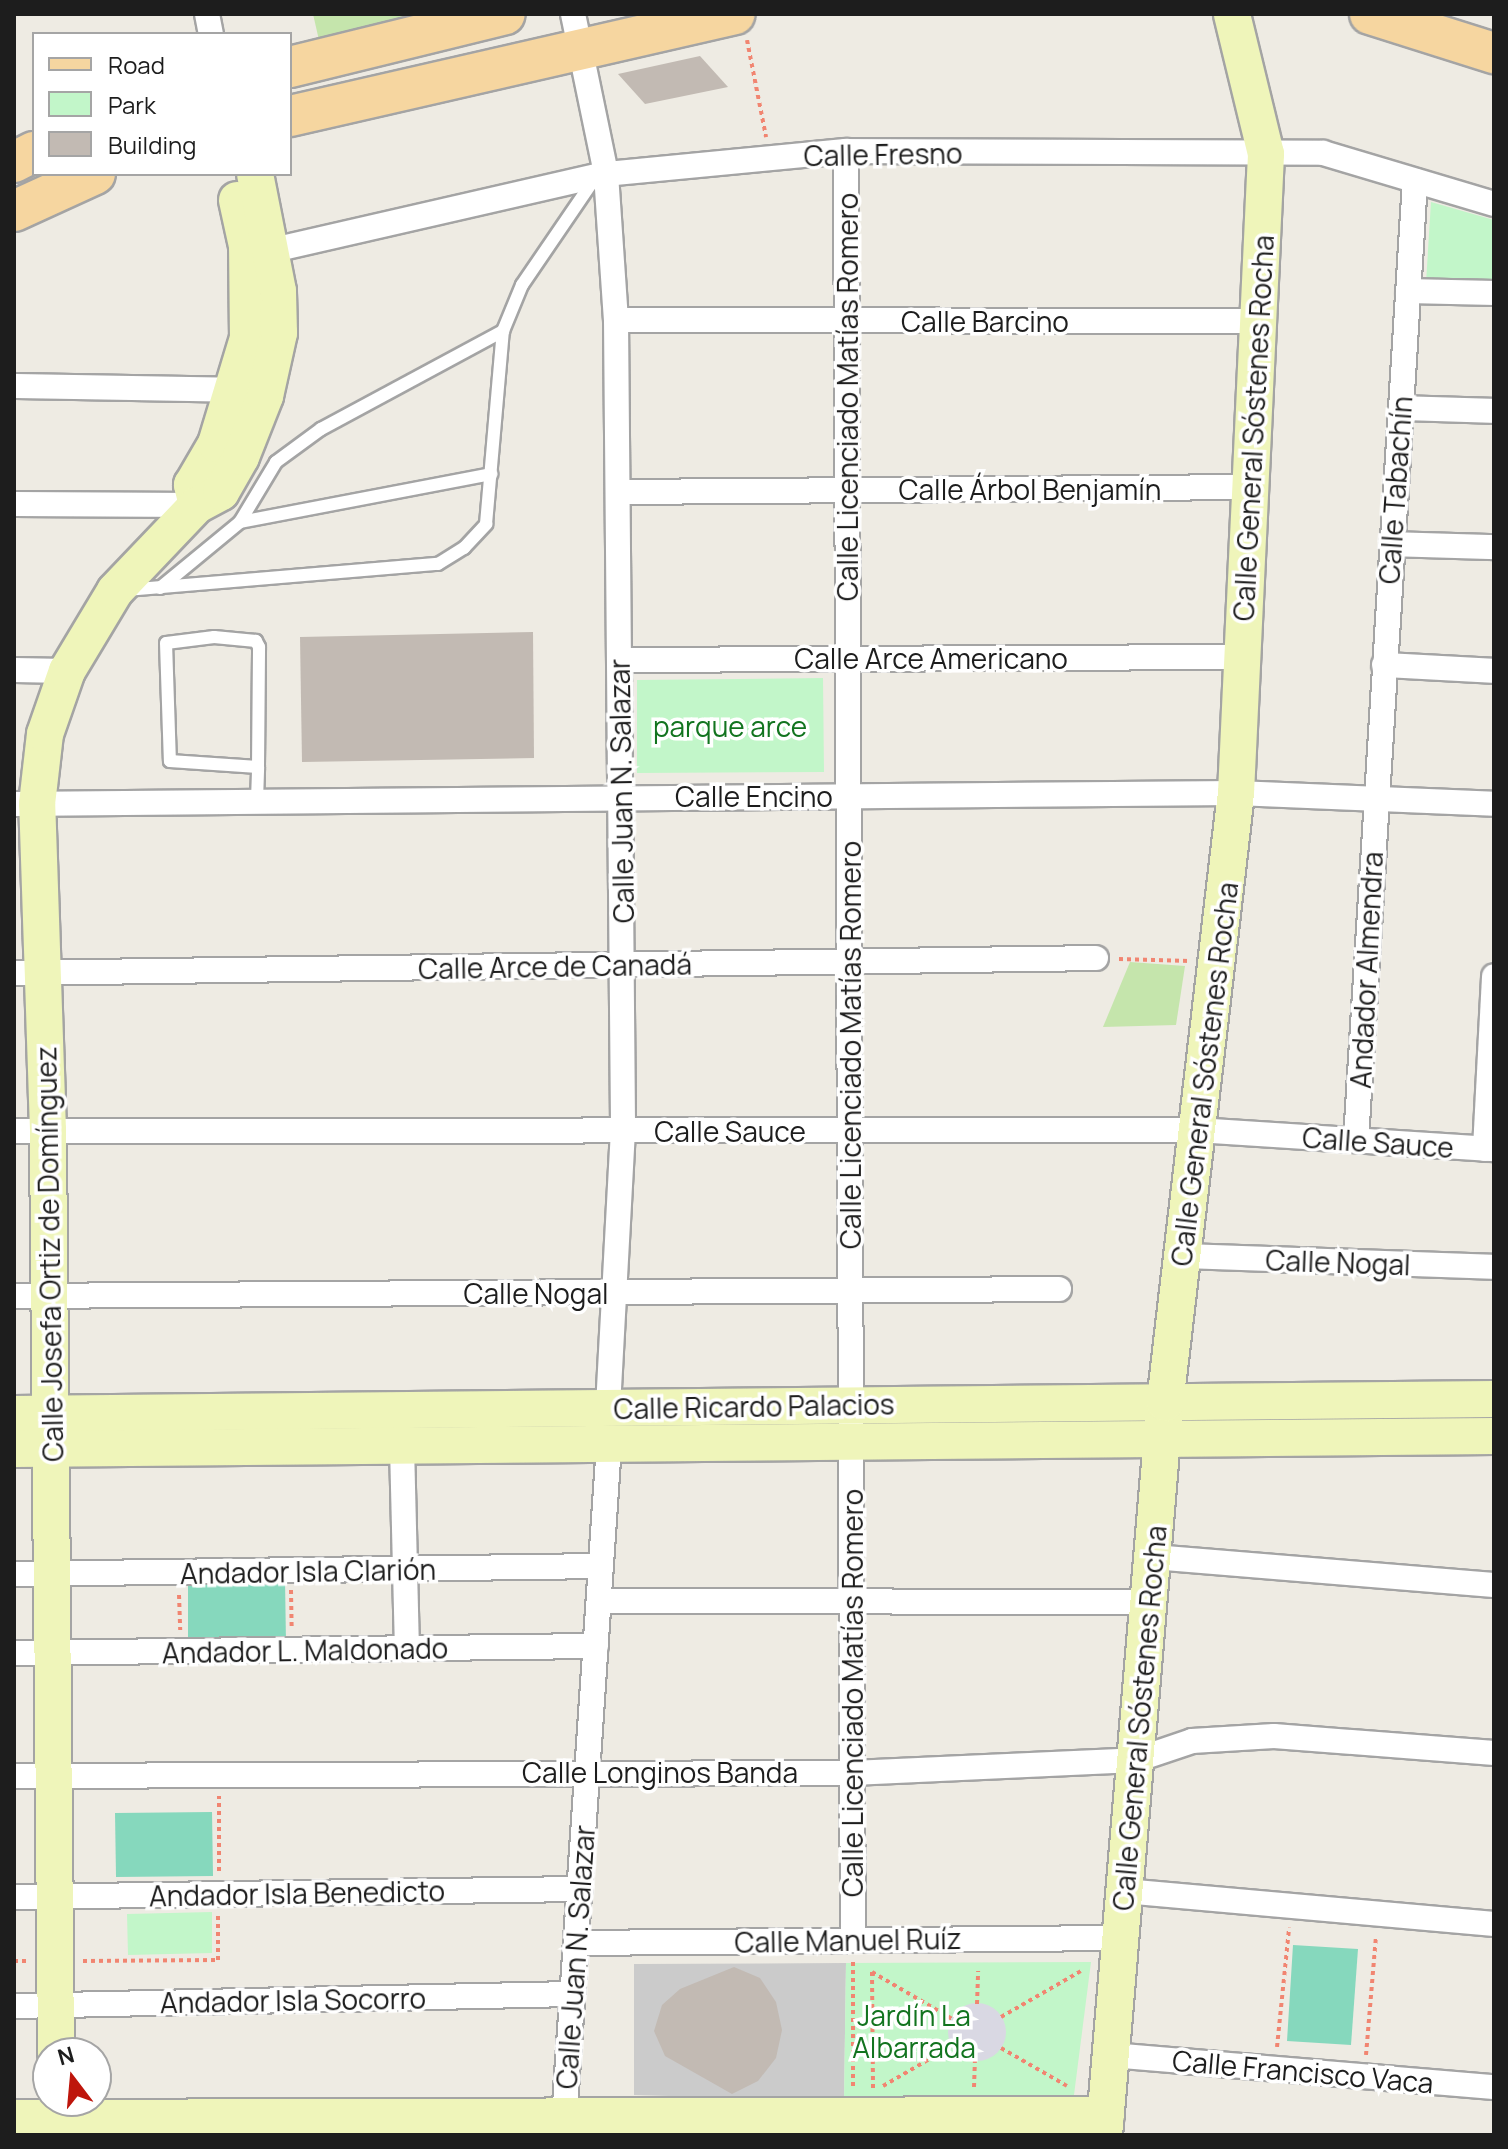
<!DOCTYPE html>
<meta charset="utf-8">
<style>
body{margin:0}
#map{position:relative;width:1508px;height:2149px;overflow:hidden;background:#eeebe3;font-family:Manrope,sans-serif}
div>[style]{position:absolute}
.religious>*{inset:0;background:#cbcbcb}
.grass>*{inset:0;background:#c5e5ac}
.park>*{inset:0;background:#c2f6c9}
.pitch>*{inset:0;background:#86d8bd}
.plaza>*{inset:0;background:#d9d8e3}
.round{border-radius:50%}
.building>*{inset:0;background:#c2bab3}
.path>*{height:4px;margin-top:-2px;transform-origin:0;background:repeating-linear-gradient(90deg,#f18571 0 4px,transparent 0 8px)}
.roads{filter:drop-shadow(2px 0 #a4a4a4) drop-shadow(-2px 0 #a4a4a4) drop-shadow(0 2px #a4a4a4) drop-shadow(0 -2px #a4a4a4)}
.lane>*{height:12px;margin:-6px;padding:0 6px;transform-origin:6px;border-radius:6px;background:#fff}
.street>*{height:24px;margin:-12px;padding:0 12px;transform-origin:12px;border-radius:12px;background:#fff}
.secondary>*{height:36px;margin:-18px;padding:0 18px;transform-origin:18px;border-radius:18px;background:#eff5ba}
.primary>*{height:40px;margin:-20px;padding:0 20px;transform-origin:20px;border-radius:20px;background:#f6d6a0}
span{translate:-50% -50%;white-space:nowrap;text-align:center;line-height:1.15;-webkit-text-stroke:7px #fff;paint-order:stroke}
.street-label{font-size:28px;color:#1d1d1d}
.park-label{font-size:28px;color:#12741f}
.frame{position:absolute;inset:0;border:16px solid #1d1d1d;pointer-events:none}
.legend{position:absolute;left:32px;top:32px;width:260px;height:144px;box-sizing:border-box;background:#fff;border:2px solid #a5a5a5;margin:0;padding:10px 14px;list-style:none;font-size:24px;color:#1d1d1d}
.legend li{display:flex;align-items:center;gap:16px;height:40px}
.legend b{width:40px;border:2px solid #a5a5a5}
.north{position:absolute;left:32px;top:2037px;width:80px;height:80px;box-sizing:border-box;background:#fff;border:2px solid #a5a5a5;border-radius:50%;rotate:344deg;font-size:22px;font-weight:700;line-height:32px;text-align:center;color:#1d1d1d}
.north::after{content:'';display:block;margin:auto;width:28px;height:36px;background:#be160c;clip-path:polygon(50% 0,100% 100%,50% 72%,0 100%)}
</style>
<div id="map">
<div class="religious">
<i style="clip-path:polygon(846px 1963px,844px 2101px,634px 2095px,634px 1964px)"></i>
</div>
<div class="grass">
<i style="clip-path:polygon(313px 14px,452px 14px,321px 49px)"></i>
<i style="clip-path:polygon(1130px 962px,1185px 966px,1176px 1025px,1103px 1027px)"></i>
</div>
<div class="park">
<i style="clip-path:polygon(1431px 202px,1494px 220px,1494px 285px,1426px 283px)"></i>
<i style="clip-path:polygon(823px 678px,824px 772px,637px 773px,637px 680px)"></i>
<i style="clip-path:polygon(212px 1912px,212px 1953px,128px 1955px,127px 1914px)"></i>
<i style="clip-path:polygon(1091px 1962px,1074px 2095px,844px 2101px,846px 1963px)"></i>
</div>
<div class="pitch">
<i style="clip-path:polygon(285px 1579px,286px 1644px,188px 1645px,188px 1580px)"></i>
<i style="clip-path:polygon(212px 1812px,213px 1876px,116px 1877px,115px 1813px)"></i>
<i style="clip-path:polygon(1293px 1945px,1358px 1949px,1351px 2045px,1287px 2041px)"></i>
</div>
<div class="plaza">
<i class="round" style="left:948px;top:2003px;width:58px;height:58px"></i>
</div>
<div class="building">
<i style="clip-path:polygon(700px 56px,728px 87px,645px 104px,618px 74px)"></i>
<i style="clip-path:polygon(533px 632px,534px 758px,302px 762px,300px 637px)"></i>
<i style="clip-path:polygon(734px 1967px,760px 1978px,776px 2002px,782px 2030px,776px 2058px,758px 2081px,732px 2094px,665px 2056px,654px 2031px,662px 2005px,680px 1989px)"></i>
</div>
<div class="path">
<i style="left:747px;top:40px;width:99px;rotate:78.9deg"></i>
<i style="left:1119px;top:959px;width:71px;rotate:1.6deg"></i>
<i style="left:291px;top:1590px;width:39px;rotate:89deg"></i>
<i style="left:179px;top:1595px;width:35px;rotate:88deg"></i>
<i style="left:219px;top:1871px;width:75px;rotate:-90deg"></i>
<i style="left:14px;top:1961px;width:12px"></i>
<i style="left:83px;top:1961px;width:135px;rotate:-0.4deg"></i>
<i style="left:218px;top:1960px;width:44px;rotate:-90deg"></i>
<i style="left:853px;top:1962px;width:127px;rotate:90deg"></i>
<i style="left:872px;top:1972px;width:118px;rotate:89.5deg"></i>
<i style="left:872px;top:1972px;width:93px;rotate:30.4deg"></i>
<i style="left:977px;top:2004px;width:33px;rotate:-88deg"></i>
<i style="left:1001px;top:2017px;width:92px;rotate:-29.9deg"></i>
<i style="left:1277px;top:2047px;width:120px;rotate:-84.2deg"></i>
<i style="left:1001px;top:2048px;width:76px;rotate:29.9deg"></i>
<i style="left:1366px;top:2055px;width:119px;rotate:-85.2deg"></i>
<i style="left:883px;top:2086px;width:80px;rotate:-30.1deg"></i>
<i style="left:974px;top:2087px;width:26px;rotate:-88deg"></i>
</div>
<div class="roads">
<div class="lane">
<i style="left:240px;top:522px;width:256px;rotate:-10.8deg"></i>
<i style="left:160px;top:588px;width:104px;rotate:-39.5deg"></i>
<i style="left:240px;top:522px;width:70px;rotate:-59deg"></i>
<i style="left:276px;top:462px;width:56px;rotate:-36.3deg"></i>
<i style="left:321px;top:429px;width:207px;rotate:-28.3deg"></i>
<i style="left:126px;top:590px;width:313px;rotate:-4.8deg"></i>
<i style="left:438px;top:564px;width:31px;rotate:-32deg"></i>
<i style="left:464px;top:548px;width:33px;rotate:-47deg"></i>
<i style="left:486px;top:524px;width:194px;rotate:-85deg"></i>
<i style="left:503px;top:331px;width:50px;rotate:-67.6deg"></i>
<i style="left:522px;top:285px;width:130px;rotate:-55.7deg"></i>
<i style="left:257px;top:800px;width:33px;rotate:-88deg"></i>
<i style="left:258px;top:767px;width:120px;rotate:-89.5deg"></i>
<i style="left:259px;top:647px;width:7px;rotate:-117deg"></i>
<i style="left:256px;top:641px;width:42px;rotate:-174.6deg"></i>
<i style="left:214px;top:637px;width:48px;rotate:172.9deg"></i>
<i style="left:166px;top:643px;width:118px;rotate:88.1deg"></i>
<i style="left:170px;top:761px;width:88px;rotate:3.9deg"></i>
</div>
<div class="street">
<i style="left:207px;top:14px;width:20px;rotate:79deg"></i>
<i style="left:573px;top:14px;width:163px;rotate:78.3deg"></i>
<i style="left:606px;top:174px;width:146px;rotate:86.1deg"></i>
<i style="left:616px;top:320px;width:810px;rotate:89.5deg"></i>
<i style="left:623px;top:1130px;width:278px;rotate:93.1deg"></i>
<i style="left:846px;top:151px;width:1788px;rotate:89.78deg"></i>
<i style="left:273px;top:250px;width:342px;rotate:-12.9deg"></i>
<i style="left:606px;top:174px;width:241px;rotate:-5.5deg"></i>
<i style="left:846px;top:151px;width:477px;rotate:0.2deg"></i>
<i style="left:1323px;top:153px;width:178px;rotate:16.6deg"></i>
<i style="left:1408px;top:291px;width:86px;rotate:1.3deg"></i>
<i style="left:616px;top:320px;width:642px;rotate:0.09deg"></i>
<i style="left:14px;top:386px;width:221px;rotate:1deg"></i>
<i style="left:1401px;top:408px;width:93px;rotate:1.8deg"></i>
<i style="left:618px;top:492px;width:633px;rotate:-0.45deg"></i>
<i style="left:14px;top:504px;width:183px;rotate:0.3deg"></i>
<i style="left:1392px;top:544px;width:102px;rotate:1.7deg"></i>
<i style="left:620px;top:660px;width:623px;rotate:-0.28deg"></i>
<i style="left:1384px;top:665px;width:110px;rotate:3.1deg"></i>
<i style="left:14px;top:670px;width:53px;rotate:1.1deg"></i>
<i style="left:14px;top:804px;width:1222px;rotate:-0.52deg"></i>
<i style="left:1236px;top:793px;width:258px;rotate:2.4deg"></i>
<i style="left:14px;top:973px;width:1082px;rotate:-0.79deg"></i>
<i style="left:14px;top:1131px;width:1183px;rotate:-0.05deg"></i>
<i style="left:1197px;top:1130px;width:298px;rotate:3.7deg"></i>
<i style="left:1356px;top:1140px;width:961px;rotate:-86.48deg"></i>
<i style="left:1485px;top:1149px;width:173px;rotate:-87deg"></i>
<i style="left:1182px;top:1256px;width:312px;rotate:2deg"></i>
<i style="left:14px;top:1296px;width:1045px;rotate:-0.38deg"></i>
<i style="left:402px;top:1446px;width:202px;rotate:88.6deg"></i>
<i style="left:1153px;top:1557px;width:342px;rotate:4.7deg"></i>
<i style="left:14px;top:1574px;width:587px;rotate:-0.78deg"></i>
<i style="left:599px;top:1601px;width:550px;rotate:0.1deg"></i>
<i style="left:14px;top:1653px;width:582px;rotate:-0.69deg"></i>
<i style="left:14px;top:1776px;width:838px;rotate:-0.21deg"></i>
<i style="left:852px;top:1773px;width:284px;rotate:-2.6deg"></i>
<i style="left:1136px;top:1760px;width:59px;rotate:-18.7deg"></i>
<i style="left:1192px;top:1741px;width:82px;rotate:-3.5deg"></i>
<i style="left:1274px;top:1736px;width:221px;rotate:4.4deg"></i>
<i style="left:1125px;top:1891px;width:370px;rotate:5.1deg"></i>
<i style="left:14px;top:1897px;width:566px;rotate:-0.81deg"></i>
<i style="left:576px;top:1943px;width:545px;rotate:-0.53deg"></i>
<i style="left:14px;top:2006px;width:558px;rotate:-1.23deg"></i>
<i style="left:1111px;top:2055px;width:384px;rotate:4.8deg"></i>
<i style="left:563px;top:2135px;width:693px;rotate:-86.19deg"></i>
</div>
<div class="secondary">
<i style="left:197px;top:505px;width:21px;rotate:-104deg"></i>
<i style="left:192px;top:485px;width:48px;rotate:-59.7deg"></i>
<i style="left:216px;top:444px;width:111px;rotate:-73.2deg"></i>
<i style="left:248px;top:338px;width:92px;rotate:-90.6deg"></i>
<i style="left:247px;top:246px;width:47px;rotate:-102.3deg"></i>
<i style="left:14px;top:1414px;width:1480px;rotate:-0.58deg"></i>
<i style="left:14px;top:1449px;width:1480px;rotate:-0.5deg"></i>
<i style="left:56px;top:2053px;width:923px;rotate:-90.5deg"></i>
<i style="left:48px;top:1130px;width:326px;rotate:-91.9deg"></i>
<i style="left:37px;top:804px;width:70px;rotate:-83.5deg"></i>
<i style="left:45px;top:734px;width:67px;rotate:-70.8deg"></i>
<i style="left:67px;top:671px;width:93px;rotate:-59deg"></i>
<i style="left:115px;top:591px;width:119px;rotate:-46.4deg"></i>
<i style="left:197px;top:505px;width:27px;rotate:-28deg"></i>
<i style="left:221px;top:492px;width:40px;rotate:-60.3deg"></i>
<i style="left:241px;top:457px;width:66px;rotate:-68.5deg"></i>
<i style="left:265px;top:396px;width:65px;rotate:-77.5deg"></i>
<i style="left:279px;top:333px;width:42px;rotate:-91.4deg"></i>
<i style="left:278px;top:291px;width:119px;rotate:-101.1deg"></i>
<i style="left:14px;top:2118px;width:1092px;rotate:-0.16deg"></i>
<i style="left:1104px;top:2135px;width:735px;rotate:-85.24deg"></i>
<i style="left:1165px;top:1403px;width:614px;rotate:-83.36deg"></i>
<i style="left:1236px;top:793px;width:640px;rotate:-87.31deg"></i>
<i style="left:1266px;top:154px;width:144px;rotate:-103.7deg"></i>
</div>
<div class="primary">
<i style="left:1370px;top:14px;width:130px;rotate:17.5deg"></i>
<i style="left:290px;top:67px;width:221px;rotate:-13.8deg"></i>
<i style="left:290px;top:116px;width:456px;rotate:-12.9deg"></i>
<i style="left:14px;top:162px;width:22px;rotate:-27deg"></i>
<i style="left:14px;top:211px;width:89px;rotate:-24.6deg"></i>
</div>
</div>
<div class="street-label">
<span style="left:883px;top:154px;rotate:-1deg">Calle Fresno</span>
<span style="left:985px;top:321px">Calle Barcino</span>
<span style="left:847px;top:397px;rotate:-90deg">Calle Licenciado Matías Romero</span>
<span style="left:1253px;top:428px;rotate:-87deg">Calle General Sóstenes Rocha</span>
<span style="left:1030px;top:489px">Calle Árbol Benjamín</span>
<span style="left:1395px;top:490px;rotate:-86deg">Calle Tabachín</span>
<span style="left:931px;top:658px">Calle Arce Americano</span>
<span style="left:621px;top:791px;rotate:-91deg">Calle Juan N. Salazar</span>
<span style="left:754px;top:796px">Calle Encino</span>
<span style="left:555px;top:966px;rotate:-1deg">Calle Arce de Canadá</span>
<span style="left:1366px;top:970px;rotate:-87deg">Andador Almendra</span>
<span style="left:850px;top:1045px;rotate:-90deg">Calle Licenciado Matías Romero</span>
<span style="left:1204px;top:1074px;rotate:-83deg">Calle General Sóstenes Rocha</span>
<span style="left:730px;top:1131px">Calle Sauce</span>
<span style="left:1378px;top:1142px;rotate:4deg">Calle Sauce</span>
<span style="left:49px;top:1254px;rotate:-91deg">Calle Josefa Ortiz de Domínguez</span>
<span style="left:1338px;top:1262px;rotate:2deg">Calle Nogal</span>
<span style="left:536px;top:1293px">Calle Nogal</span>
<span style="left:754px;top:1406px;rotate:-1deg">Calle Ricardo Palacios</span>
<span style="left:308px;top:1571px;rotate:-1deg">Andador Isla Clarión</span>
<span style="left:305px;top:1650px;rotate:-1deg">Andador L. Maldonado</span>
<span style="left:852px;top:1693px;rotate:-90deg">Calle Licenciado Matías Romero</span>
<span style="left:1139px;top:1718px;rotate:-85deg">Calle General Sóstenes Rocha</span>
<span style="left:660px;top:1772px">Calle Longinos Banda</span>
<span style="left:297px;top:1893px;rotate:-1deg">Andador Isla Benedicto</span>
<span style="left:848px;top:1940px;rotate:-1deg">Calle Manuel Ruíz</span>
<span style="left:575px;top:1957px;rotate:-86deg">Calle Juan N. Salazar</span>
<span style="left:293px;top:2000px;rotate:-1deg">Andador Isla Socorro</span>
<span style="left:1303px;top:2071px;rotate:5deg">Calle Francisco Vaca</span>
</div>
<div class="park-label">
<span style="left:730px;top:726px">parque arce</span>
<span style="left:914px;top:2031px">Jardín La<br>Albarrada</span>
</div>
<div class="frame"></div>
<ul class="legend">
<li><b style="height:10px;background:#f6d6a0"></b>Road</li>
<li><b style="height:22px;background:#c2f6c9"></b>Park</li>
<li><b style="height:22px;background:#c2bab3"></b>Building</li>
</ul>
<div class="north">N</div>
</div>
